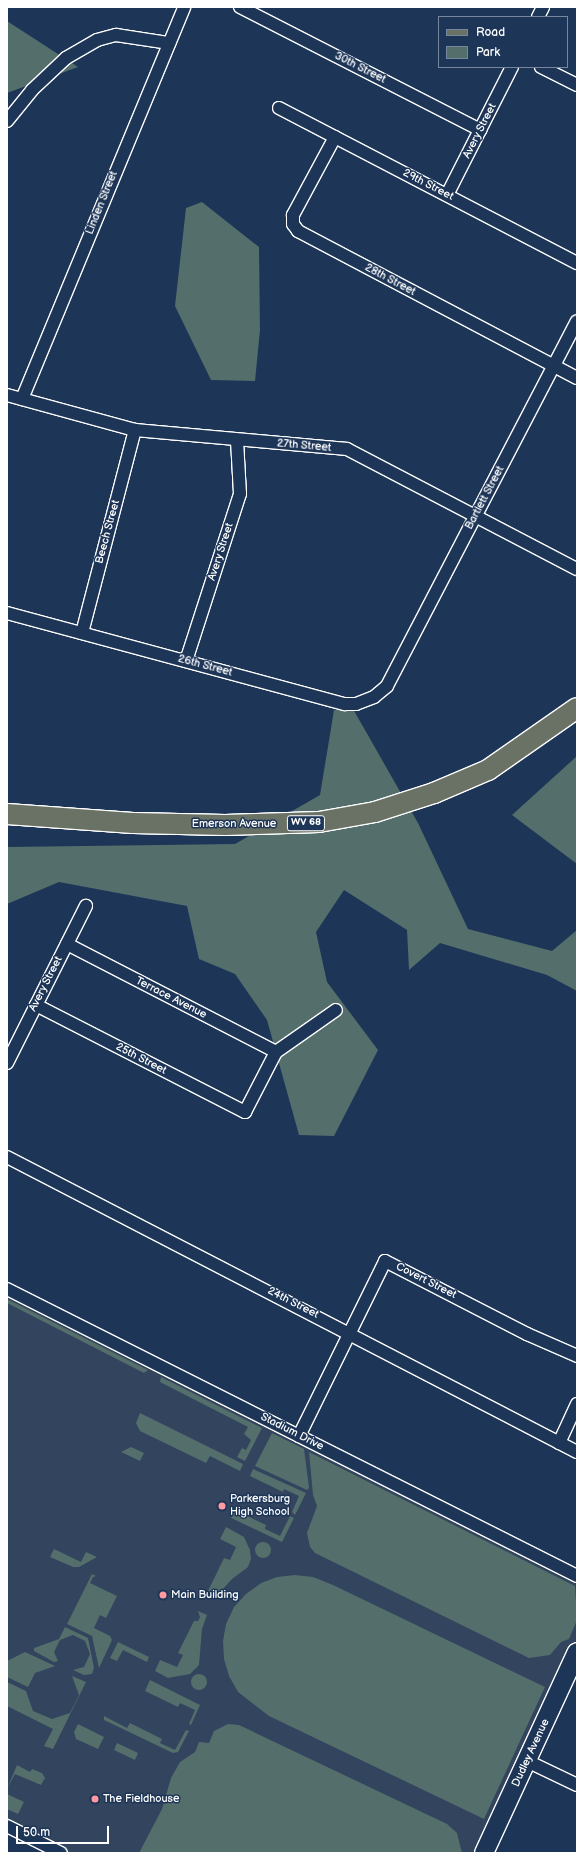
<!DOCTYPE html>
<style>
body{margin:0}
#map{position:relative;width:584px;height:1860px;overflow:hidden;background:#1d3557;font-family:"Balsamiq Sans",sans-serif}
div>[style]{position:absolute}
.built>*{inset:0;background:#32445e}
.green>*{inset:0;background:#546e6b}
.round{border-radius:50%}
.roads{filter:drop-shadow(1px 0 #fff) drop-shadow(-1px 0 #fff) drop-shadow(0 1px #fff) drop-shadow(0 -1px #fff)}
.street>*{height:12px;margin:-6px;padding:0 6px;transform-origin:6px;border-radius:6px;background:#1d3557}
.secondary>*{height:18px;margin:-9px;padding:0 9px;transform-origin:9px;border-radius:9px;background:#1d3557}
.primary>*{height:20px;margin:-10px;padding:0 10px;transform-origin:10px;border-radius:10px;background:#6a7266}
.dots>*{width:11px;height:11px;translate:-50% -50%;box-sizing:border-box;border:2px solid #1d3557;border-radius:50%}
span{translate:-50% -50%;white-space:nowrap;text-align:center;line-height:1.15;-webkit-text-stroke:3px #1d3557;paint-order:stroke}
.shield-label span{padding:1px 3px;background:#1d3557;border:1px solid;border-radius:3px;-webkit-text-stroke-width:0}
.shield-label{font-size:10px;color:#fff;font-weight:700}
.street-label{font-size:11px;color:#fff}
.poi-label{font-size:11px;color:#fff}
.left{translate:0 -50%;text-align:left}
.frame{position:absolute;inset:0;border:8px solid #fff;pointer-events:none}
.legend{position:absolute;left:438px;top:16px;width:130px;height:52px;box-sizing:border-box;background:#1d3557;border:1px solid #77869a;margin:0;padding:5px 7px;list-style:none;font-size:12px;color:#fff}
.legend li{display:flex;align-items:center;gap:8px;height:20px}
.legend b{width:20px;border:1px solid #77869a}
.scale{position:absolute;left:16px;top:1826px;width:93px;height:18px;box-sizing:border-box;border:2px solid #fff;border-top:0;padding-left:5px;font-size:12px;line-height:14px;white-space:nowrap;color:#fff;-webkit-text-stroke:3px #1d3557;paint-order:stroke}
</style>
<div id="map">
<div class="built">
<i style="clip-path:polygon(7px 1289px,577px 1576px,577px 1652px,485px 1853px,61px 1853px,7px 1826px)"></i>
</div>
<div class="green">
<i style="clip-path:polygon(7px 21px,78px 67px,7px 93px)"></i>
<i style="clip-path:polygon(202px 202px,259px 247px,260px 330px,255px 381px,211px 380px,175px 306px,186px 208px)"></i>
<i style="clip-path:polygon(353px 709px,418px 823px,468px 929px,552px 951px,577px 930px,577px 991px,547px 975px,440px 943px,409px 970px,407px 930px,344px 890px,316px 932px,327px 982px,378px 1050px,334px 1136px,299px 1135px,267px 1020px,235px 974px,199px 959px,187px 906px,59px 882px,7px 904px,7px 847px,235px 844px,320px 795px,334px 710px)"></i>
<i style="clip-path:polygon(577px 756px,577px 864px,512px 815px)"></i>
<i style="clip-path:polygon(7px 1299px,148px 1370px,144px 1373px,7px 1303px)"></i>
<i style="clip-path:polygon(161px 1377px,262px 1428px,245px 1461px,237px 1457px,242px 1448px,246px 1450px,251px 1440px,244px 1434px,248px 1427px,160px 1382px)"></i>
<i style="clip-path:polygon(140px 1413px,243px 1464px,240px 1471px,210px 1456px,206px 1463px,140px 1431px,136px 1423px)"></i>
<i style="clip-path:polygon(272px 1433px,304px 1449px,309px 1488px,307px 1490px,255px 1466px)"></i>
<i style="clip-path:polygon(131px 1447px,144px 1453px,140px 1461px,121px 1452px)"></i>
<i style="clip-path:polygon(309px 1452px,575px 1586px,577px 1620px,569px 1639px,561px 1642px,550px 1655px,529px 1658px,315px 1553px,310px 1547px,307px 1533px,317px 1506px,313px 1495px)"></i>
<i style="clip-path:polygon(253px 1469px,306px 1493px,295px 1515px,292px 1512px,299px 1496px,284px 1489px,283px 1492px,250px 1476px)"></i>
<i style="clip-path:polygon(235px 1510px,266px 1525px,265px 1529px,280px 1536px,290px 1516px,294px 1518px,282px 1542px,231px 1518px)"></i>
<i style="clip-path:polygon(226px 1527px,244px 1537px,250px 1550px,251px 1559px,248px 1567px,232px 1579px,215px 1598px,209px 1599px,207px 1598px,211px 1595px,208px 1591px,224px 1558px,230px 1560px,236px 1547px,220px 1539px)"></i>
<i class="round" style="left:255px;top:1542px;width:16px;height:16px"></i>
<i style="clip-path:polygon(54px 1549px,81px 1562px,86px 1552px,97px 1557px,79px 1567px,73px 1567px,50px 1557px)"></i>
<i style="clip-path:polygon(92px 1574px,96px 1576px,93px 1577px,90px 1583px,117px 1596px,106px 1618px,100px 1615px,94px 1628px,110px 1636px,112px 1640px,99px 1668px,92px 1636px,67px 1624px)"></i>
<i style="clip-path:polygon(295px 1575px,313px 1577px,333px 1585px,545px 1687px,484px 1819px,269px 1716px,238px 1692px,229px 1676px,224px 1659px,223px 1641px,226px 1624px,234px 1607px,246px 1594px,261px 1583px,277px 1577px)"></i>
<i style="clip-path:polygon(198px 1611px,207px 1615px,202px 1629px,199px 1665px,190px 1674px,168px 1678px,155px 1671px,160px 1660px,177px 1667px,183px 1655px,178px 1653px,194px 1621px,198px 1621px,200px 1617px)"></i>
<i style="clip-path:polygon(65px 1627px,88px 1638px,94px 1668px,92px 1674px,84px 1675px,73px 1670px,84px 1667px,90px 1654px,85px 1641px,73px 1635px,60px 1640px,54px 1652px,58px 1661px,54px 1662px,34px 1651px,34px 1648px,59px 1639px)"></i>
<i style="clip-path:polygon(118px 1642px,149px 1657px,147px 1662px,123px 1650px,117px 1661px,110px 1658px)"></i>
<i style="clip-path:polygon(25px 1652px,55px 1666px,35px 1673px,28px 1687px,7px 1677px,7px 1661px)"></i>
<i class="round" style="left:191px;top:1674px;width:16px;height:16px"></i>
<i style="clip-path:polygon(72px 1676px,86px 1682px,53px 1749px,44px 1746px,53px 1729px,7px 1706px,7px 1682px,26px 1691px,33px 1711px,52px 1719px,70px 1713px,79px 1695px)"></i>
<i style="clip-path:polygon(150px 1680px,200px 1705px,191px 1725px,189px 1724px,195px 1710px,180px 1703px,178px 1707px,145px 1691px)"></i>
<i style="clip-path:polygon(104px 1716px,127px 1728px,130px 1723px,162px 1739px,160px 1743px,175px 1750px,186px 1730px,189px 1731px,178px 1752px,173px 1753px,104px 1720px)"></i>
<i style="clip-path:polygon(78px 1724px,104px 1737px,98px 1749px,76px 1739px,74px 1732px)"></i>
<i style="clip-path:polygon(228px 1724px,239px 1725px,447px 1824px,457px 1833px,462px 1853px,139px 1853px,162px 1809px,171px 1778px,180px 1762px,195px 1752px,199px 1742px,209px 1743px,214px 1731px)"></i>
<i style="clip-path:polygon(117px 1743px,138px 1753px,135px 1760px,114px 1750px)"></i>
<i style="clip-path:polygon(17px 1765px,30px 1772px,32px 1769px,42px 1773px,45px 1778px,41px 1785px,15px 1774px,7px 1789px)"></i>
<i style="clip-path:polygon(7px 1794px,24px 1802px,18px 1814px,7px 1809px)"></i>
</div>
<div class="roads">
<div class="street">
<i style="left:240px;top:7px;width:270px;rotate:27.1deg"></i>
<i style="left:538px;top:17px;width:11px;rotate:-63deg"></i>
<i style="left:541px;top:67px;width:40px;rotate:26.6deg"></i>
<i style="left:279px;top:108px;width:336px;rotate:27.5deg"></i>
<i style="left:7px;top:121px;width:40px;rotate:-51deg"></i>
<i style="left:32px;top:90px;width:47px;rotate:-43.3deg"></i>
<i style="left:66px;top:58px;width:36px;rotate:-30deg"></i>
<i style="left:97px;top:40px;width:20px;rotate:-15deg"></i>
<i style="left:116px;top:35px;width:54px;rotate:8.6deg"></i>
<i style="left:335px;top:137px;width:89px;rotate:118.3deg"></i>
<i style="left:293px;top:215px;width:9px;rotate:90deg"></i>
<i style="left:293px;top:224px;width:9px;rotate:54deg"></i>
<i style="left:298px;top:231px;width:315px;rotate:27.8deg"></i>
<i style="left:447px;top:195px;width:144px;rotate:-63.1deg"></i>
<i style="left:7px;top:395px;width:133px;rotate:15.3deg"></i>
<i style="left:135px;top:430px;width:213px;rotate:5.1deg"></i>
<i style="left:347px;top:449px;width:259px;rotate:27.6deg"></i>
<i style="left:22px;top:399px;width:424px;rotate:-67.5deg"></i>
<i style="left:7px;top:613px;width:350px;rotate:15.1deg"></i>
<i style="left:345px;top:704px;width:11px"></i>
<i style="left:356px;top:704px;width:19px;rotate:-21deg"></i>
<i style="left:374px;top:697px;width:17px;rotate:-40deg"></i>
<i style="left:387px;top:686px;width:411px;rotate:-62.5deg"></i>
<i style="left:82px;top:633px;width:210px;rotate:-75.4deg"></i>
<i style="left:186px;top:661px;width:176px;rotate:-72.1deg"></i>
<i style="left:240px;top:494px;width:54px;rotate:-93.2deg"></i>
<i style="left:67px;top:944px;width:235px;rotate:27.3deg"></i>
<i style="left:36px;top:1005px;width:235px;rotate:27.1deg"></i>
<i style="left:245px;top:1112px;width:68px;rotate:-62.7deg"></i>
<i style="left:276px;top:1052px;width:73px;rotate:-35deg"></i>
<i style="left:7px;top:1063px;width:176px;rotate:-63.3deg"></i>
<i style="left:7px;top:1157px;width:642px;rotate:27.36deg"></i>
<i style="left:7px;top:1289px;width:638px;rotate:26.73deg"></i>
<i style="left:299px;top:1436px;width:195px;rotate:-63.8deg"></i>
<i style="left:385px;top:1261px;width:160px;rotate:27.2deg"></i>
<i style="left:527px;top:1334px;width:55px;rotate:23.7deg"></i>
<i style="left:559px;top:1443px;width:43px;rotate:-65.2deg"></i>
<i style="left:527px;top:1761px;width:55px;rotate:25.6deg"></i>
<i style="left:7px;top:1826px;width:60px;rotate:26.6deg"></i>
</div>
<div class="secondary">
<i style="left:484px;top:1853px;width:221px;rotate:-65.2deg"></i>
</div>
<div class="primary">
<i style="left:7px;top:814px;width:126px;rotate:4.1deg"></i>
<i style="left:133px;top:823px;width:92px;rotate:1.2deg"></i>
<i style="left:225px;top:825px;width:94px;rotate:-1.8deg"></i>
<i style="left:319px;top:822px;width:57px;rotate:-10.1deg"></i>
<i style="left:375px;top:812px;width:62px;rotate:-17.9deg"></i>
<i style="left:434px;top:793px;width:59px;rotate:-23.1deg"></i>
<i style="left:488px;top:770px;width:108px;rotate:-34.9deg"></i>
</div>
</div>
<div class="dots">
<i style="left:222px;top:1506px;background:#ff9aa2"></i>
<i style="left:163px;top:1595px;background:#ff9aa2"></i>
<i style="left:95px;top:1799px;background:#ff9aa2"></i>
</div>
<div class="shield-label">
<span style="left:306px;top:823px">WV 68</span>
</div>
<div class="street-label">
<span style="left:360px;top:68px;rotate:27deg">30th Street</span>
<span style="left:480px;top:131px;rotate:-63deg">Avery Street</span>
<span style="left:428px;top:185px;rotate:27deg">29th Street</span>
<span style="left:102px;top:203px;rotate:-68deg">Linden Street</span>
<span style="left:390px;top:280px;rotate:28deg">28th Street</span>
<span style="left:304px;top:446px;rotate:5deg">27th Street</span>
<span style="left:485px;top:498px;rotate:-62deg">Bartlett Street</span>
<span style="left:108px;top:532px;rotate:-75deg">Beech Street</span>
<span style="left:221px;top:552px;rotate:-72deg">Avery Street</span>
<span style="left:205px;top:666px;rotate:15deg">26th Street</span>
<span style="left:234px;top:824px">Emerson Avenue</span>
<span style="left:46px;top:984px;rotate:-63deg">Avery Street</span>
<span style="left:171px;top:998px;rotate:27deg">Terrace Avenue</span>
<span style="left:141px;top:1059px;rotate:27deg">25th Street</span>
<span style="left:426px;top:1281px;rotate:27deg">Covert Street</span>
<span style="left:293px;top:1303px;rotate:27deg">24th Street</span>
<span style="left:292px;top:1432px;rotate:27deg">Stadium Drive</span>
<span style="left:531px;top:1753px;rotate:-65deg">Dudley Avenue</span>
</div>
<div class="poi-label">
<span class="left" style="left:230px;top:1506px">Parkersburg<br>High School</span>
<span class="left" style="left:171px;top:1595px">Main Building</span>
<span class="left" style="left:103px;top:1799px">The Fieldhouse</span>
</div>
<div class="frame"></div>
<ul class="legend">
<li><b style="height:5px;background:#6a7266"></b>Road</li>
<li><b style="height:11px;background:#546e6b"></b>Park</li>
</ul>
<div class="scale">50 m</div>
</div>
